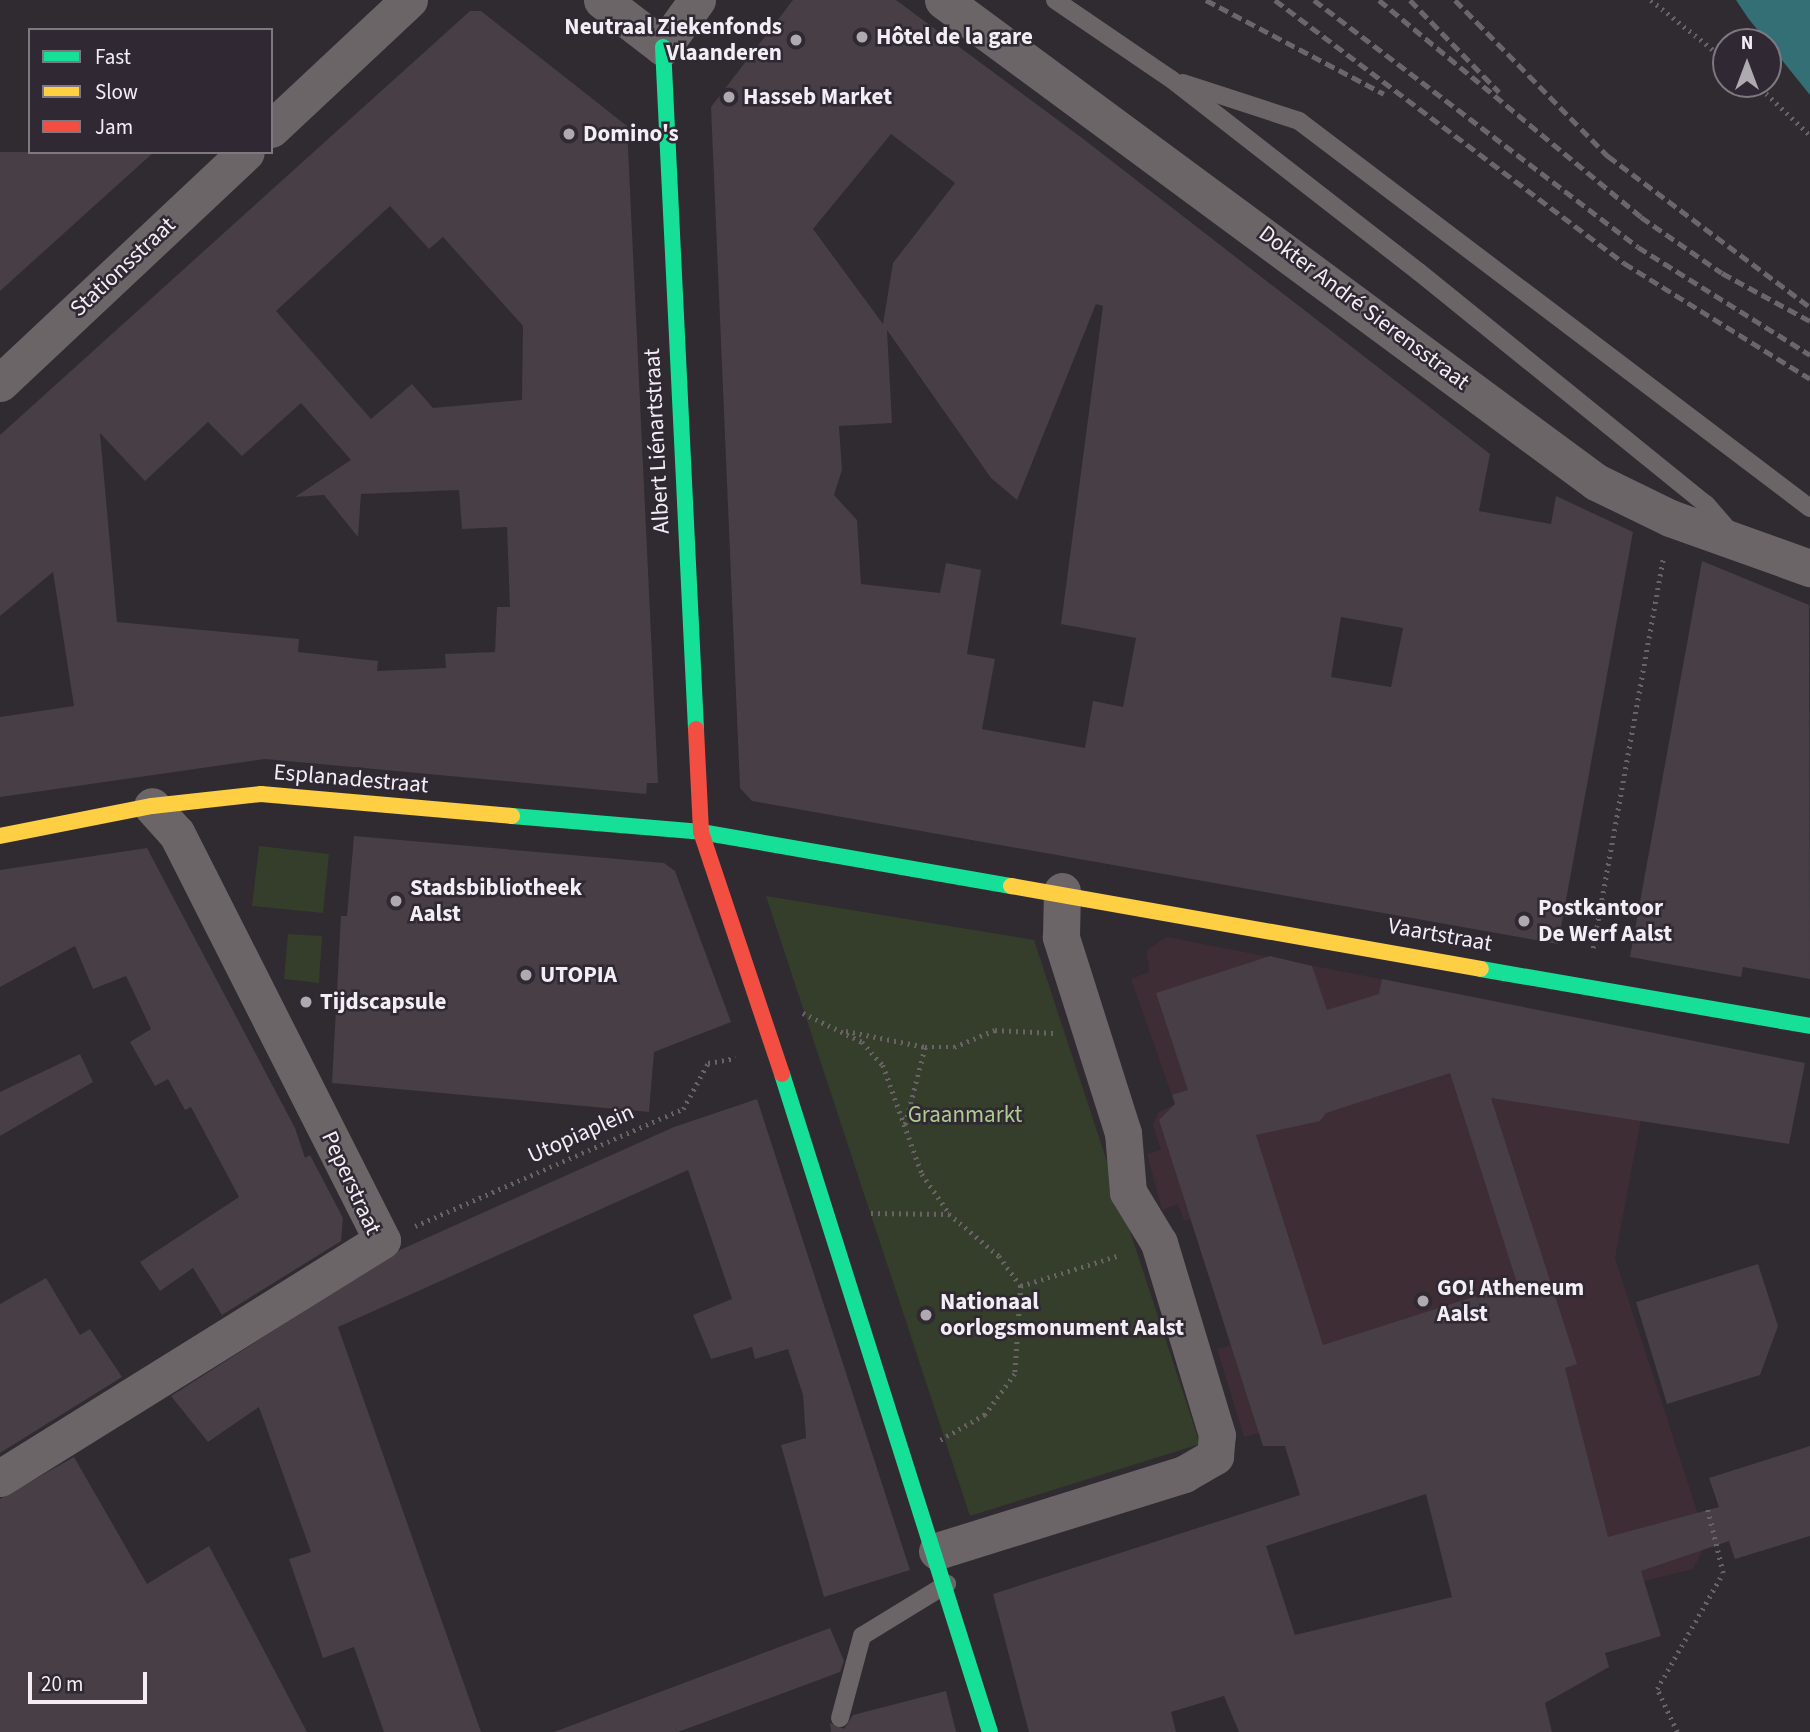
<!DOCTYPE html>
<meta charset="utf-8">
<style>
body{margin:0}
#map{position:relative;width:1810px;height:1732px;overflow:hidden;background:#2f2b31;font-family:"Source Sans 3",sans-serif}
div>[style]{position:absolute}
.education>*{inset:0;background:#3e2d34}
.green>*{inset:0;background:#343e2a}
.water>*{inset:0;background:#356f76}
.building>*{inset:0;background:#473e46}
.path>*{height:4.5px;margin-top:-2.25px;transform-origin:0;background:repeating-linear-gradient(90deg,#696367 0 2px,transparent 0 7px)}
.lane>*{height:18px;margin:-9px;padding:0 9px;transform-origin:9px;border-radius:9px;background:#6c6567}
.street>*{height:37px;margin:-18.5px;padding:0 18.5px;transform-origin:18.5px;border-radius:18.5px;background:#6c6567}
.fast>*{height:16px;margin:-8px;padding:0 8px;transform-origin:8px;border-radius:8px;background:#16e098}
.slow>*{height:16px;margin:-8px;padding:0 8px;transform-origin:8px;border-radius:8px;background:#ffcf43}
.jam>*{height:16px;margin:-8px;padding:0 8px;transform-origin:8px;border-radius:8px;background:#f24e42}
.rail>*{height:5px;margin-top:-2.5px;transform-origin:0;background:repeating-linear-gradient(90deg,#6b666a 0 10px,transparent 0 15px)}
.dots>*{width:19px;height:19px;translate:-50% -50%;box-sizing:border-box;border:4px solid #302933;border-radius:50%}
span{translate:-50% -50%;white-space:nowrap;text-align:center;line-height:1.15;-webkit-text-stroke:5px #302933;paint-order:stroke}
.poi-label{font-size:23px;color:#f3eef5;font-weight:700}
.right{translate:-100% -50%;text-align:right}
.left{translate:0 -50%;text-align:left}
.street-label{font-size:23px;color:#f3eef5}
.park-label{font-size:23px;color:#accd8b}
.legend{position:absolute;left:28px;top:28px;width:245px;height:126px;box-sizing:border-box;background:#302933;border:2px solid #7e7881;margin:0;padding:9px 12px;list-style:none;font-size:21px;color:#f3eef5}
.legend li{display:flex;align-items:center;gap:14px;height:35px}
.legend b{width:35px;border:2px solid #7e7881}
.north{position:absolute;left:1712px;top:28px;width:70px;height:70px;box-sizing:border-box;background:#302933;border:2px solid #7e7881;border-radius:50%;rotate:0deg;font-size:19px;font-weight:700;line-height:28px;text-align:center;color:#f3eef5}
.north::after{content:'';display:block;margin:auto;width:24px;height:32px;background:#aeaab0;clip-path:polygon(50% 0,100% 100%,50% 72%,0 100%)}
.scale{position:absolute;left:28px;top:1672px;width:119px;height:32px;box-sizing:border-box;border:4px solid #f3eef5;border-top:0;padding-left:9px;font-size:21px;line-height:24px;white-space:nowrap;color:#f3eef5;-webkit-text-stroke:5px #302933;paint-order:stroke}
</style>
<div id="map">
<div class="education">
<i style="clip-path:polygon(1167px 937px,1657px 1033px,1615px 1258px,1707px 1542px,1693px 1569px,1620px 1587px,1452px 1444px,1288px 1457px,1283px 1441px,1259px 1433px,1244px 1437px,1217px 1349px,1231px 1345px,1190px 1219px,1184px 1221px,1178px 1204px,1162px 1210px,1147px 1154px,1161px 1150px,1153px 1125px,1157px 1113px,1175px 1104px,1131px 979px,1149px 972px,1147px 950px)"></i>
</div>
<div class="green">
<i style="clip-path:polygon(259px 846px,329px 854px,323px 913px,252px 906px)"></i>
<i style="clip-path:polygon(766px 896px,1034px 940px,1200px 1444px,970px 1516px)"></i>
<i style="clip-path:polygon(288px 934px,322px 936px,319px 983px,284px 979px)"></i>
</div>
<div class="water">
<i style="clip-path:polygon(1736px 0,1810px 0,1810px 95px,1748px 18px)"></i>
</div>
<div class="building">
<i style="clip-path:polygon(evenodd,793px 0,896px 0,1082px 138px,1490px 454px,1479px 511px,1551px 524px,1556px 496px,1633px 532px,1558px 944px,752px 801px,740px 788px,711px 107px,793px 0,891px 134px,955px 183px,893px 263px,883px 324px,813px 229px,891px 134px,793px 0,1096px 304px,1103px 306px,1061px 624px,1136px 638px,1123px 707px,1093px 701px,1085px 748px,982px 729px,995px 659px,967px 654px,981px 570px,946px 563px,940px 593px,861px 584px,857px 520px,834px 495px,842px 470px,839px 426px,892px 423px,887px 330px,991px 478px,1017px 500px,1096px 304px,793px 0,1341px 617px,1403px 628px,1391px 687px,1331px 677px,1341px 617px)"></i>
<i style="clip-path:polygon(evenodd,470px 11px,481px 11px,627px 126px,658px 783px,647px 783px,646px 794px,265px 759px,0 797px,0 717px,74px 706px,53px 572px,0 616px,0 435px,470px 11px,390px 206px,429px 249px,443px 237px,523px 326px,522px 400px,433px 408px,412px 384px,371px 419px,276px 311px,390px 206px,470px 11px,301px 403px,351px 460px,295px 497px,324px 495px,358px 537px,361px 494px,459px 490px,462px 529px,507px 527px,510px 607px,497px 607px,495px 652px,445px 654px,446px 668px,377px 671px,378px 661px,298px 652px,299px 639px,117px 622px,100px 433px,145px 481px,208px 422px,242px 456px,301px 403px)"></i>
<i style="clip-path:polygon(0 152px,154px 152px,0 291px)"></i>
<i style="clip-path:polygon(1702px 561px,1809px 605px,1810px 979px,1743px 967px,1741px 977px,1630px 957px)"></i>
<i style="clip-path:polygon(354px 836px,664px 863px,675px 871px,731px 1022px,654px 1052px,649px 1112px,332px 1083px,341px 916px,347px 916px)"></i>
<i style="clip-path:polygon(147px 848px,295px 1128px,305px 1158px,310px 1155px,343px 1218px,341px 1241px,222px 1315px,193px 1268px,160px 1291px,140px 1262px,239px 1197px,191px 1107px,185px 1110px,168px 1079px,155px 1086px,130px 1042px,151px 1029px,126px 976px,93px 989px,75px 946px,0 987px,0 870px)"></i>
<i style="clip-path:polygon(evenodd,1270px 956px,1312px 966px,1327px 1010px,1379px 994px,1382px 979px,1805px 1063px,1789px 1144px,1491px 1098px,1577px 1364px,1565px 1368px,1608px 1537px,1719px 1507px,1709px 1478px,1810px 1446px,1810px 1536px,1735px 1559px,1729px 1541px,1641px 1571px,1661px 1636px,1605px 1653px,1609px 1667px,1545px 1703px,1552px 1732px,1239px 1732px,1224px 1696px,1171px 1712px,1176px 1732px,1029px 1732px,993px 1594px,1300px 1495px,1285px 1446px,1263px 1446px,1159px 1120px,1175px 1104px,1172px 1095px,1188px 1090px,1156px 993px,1270px 956px,1450px 1073px,1517px 1283px,1323px 1345px,1256px 1135px,1320px 1121px,1326px 1113px,1450px 1073px,1270px 956px,1426px 1494px,1452px 1597px,1295px 1635px,1266px 1546px,1426px 1494px)"></i>
<i style="clip-path:polygon(80px 1054px,93px 1082px,0 1136px,0 1092px)"></i>
<i style="clip-path:polygon(757px 1099px,910px 1570px,824px 1597px,781px 1445px,806px 1438px,803px 1395px,788px 1349px,755px 1359px,752px 1347px,711px 1359px,693px 1315px,732px 1299px,688px 1170px,338px 1327px,481px 1732px,384px 1732px,354px 1647px,323px 1658px,289px 1559px,311px 1552px,259px 1407px,208px 1442px,171px 1396px,400px 1250px,674px 1127px)"></i>
<i style="clip-path:polygon(1758px 1264px,1778px 1326px,1760px 1375px,1667px 1404px,1636px 1302px)"></i>
<i style="clip-path:polygon(46px 1278px,80px 1335px,90px 1329px,122px 1377px,0 1453px,0 1304px)"></i>
<i style="clip-path:polygon(74px 1457px,147px 1584px,209px 1546px,307px 1732px,0 1732px,0 1499px)"></i>
<i style="clip-path:polygon(830px 1628px,844px 1661px,840px 1672px,678px 1732px,554px 1732px)"></i>
<i style="clip-path:polygon(946px 1691px,956px 1732px,831px 1732px,830px 1723px,844px 1729px,853px 1715px)"></i>
</div>
<div class="path">
<i style="left:1651px;top:0;width:96px;rotate:38.7deg"></i>
<i style="left:1756px;top:84px;width:74px;rotate:43.4deg"></i>
<i style="left:1593px;top:948px;width:397px;rotate:-79.8deg"></i>
<i style="left:803px;top:1013px;width:66px;rotate:26.2deg"></i>
<i style="left:862px;top:1042px;width:31px;rotate:48deg"></i>
<i style="left:883px;top:1065px;width:116px;rotate:70.3deg"></i>
<i style="left:922px;top:1174px;width:47px;rotate:55.3deg"></i>
<i style="left:846px;top:1031px;width:81px;rotate:11.4deg"></i>
<i style="left:925px;top:1047px;width:29px"></i>
<i style="left:954px;top:1047px;width:44px;rotate:-22.5deg"></i>
<i style="left:995px;top:1030px;width:58px;rotate:3deg"></i>
<i style="left:905px;top:1124px;width:80px;rotate:-75.4deg"></i>
<i style="left:871px;top:1213px;width:78px;rotate:0.7deg"></i>
<i style="left:949px;top:1214px;width:65px;rotate:40deg"></i>
<i style="left:999px;top:1256px;width:37px;rotate:54deg"></i>
<i style="left:1021px;top:1286px;width:88px;rotate:93.9deg"></i>
<i style="left:1015px;top:1374px;width:51px;rotate:126.2deg"></i>
<i style="left:985px;top:1415px;width:53px;rotate:150.5deg"></i>
<i style="left:415px;top:1226px;width:292px;rotate:-23.6deg"></i>
<i style="left:683px;top:1109px;width:52px;rotate:-61.5deg"></i>
<i style="left:708px;top:1063px;width:28px;rotate:-10deg"></i>
<i style="left:1021px;top:1286px;width:104px;rotate:-17.4deg"></i>
<i style="left:1677px;top:1732px;width:47px;rotate:-114.9deg"></i>
<i style="left:1657px;top:1689px;width:133px;rotate:-60.4deg"></i>
<i style="left:1723px;top:1573px;width:67px;rotate:-103.8deg"></i>
</div>
<div class="lane">
<i style="left:1055px;top:0;width:140px;rotate:34.3deg"></i>
<i style="left:1171px;top:79px;width:314px;rotate:37.9deg"></i>
<i style="left:1419px;top:272px;width:369px;rotate:39deg"></i>
<i style="left:1706px;top:504px;width:37px;rotate:49deg"></i>
<i style="left:1183px;top:83px;width:122px;rotate:18.1deg"></i>
<i style="left:1299px;top:121px;width:641px;rotate:37.14deg"></i>
<i style="left:840px;top:1718px;width:85px;rotate:-75deg"></i>
<i style="left:862px;top:1636px;width:100px;rotate:-31.5deg"></i>
</div>
<div class="street">
<i style="left:602px;top:0;width:77px;rotate:37.6deg"></i>
<i style="left:663px;top:47px;width:58px;rotate:-54.1deg"></i>
<i style="left:943px;top:0;width:812px;rotate:36.43deg"></i>
<i style="left:1596px;top:482px;width:82px;rotate:25.9deg"></i>
<i style="left:1670px;top:518px;width:149px;rotate:19.7deg"></i>
<i style="left:271px;top:129px;width:189px;rotate:-43.1deg"></i>
<i style="left:0;top:383px;width:337px;rotate:-43.2deg"></i>
<i style="left:0;top:1478px;width:450px;rotate:-31.9deg"></i>
<i style="left:382px;top:1240px;width:456px;rotate:-116.8deg"></i>
<i style="left:176px;top:833px;width:36px;rotate:-132deg"></i>
<i style="left:937px;top:1551px;width:259px;rotate:-17.3deg"></i>
<i style="left:1184px;top:1474px;width:36px;rotate:-30deg"></i>
<i style="left:1215px;top:1456px;width:21px;rotate:-85deg"></i>
<i style="left:1217px;top:1435px;width:201px;rotate:-106.8deg"></i>
<i style="left:1159px;top:1243px;width:60px;rotate:-121.3deg"></i>
<i style="left:1128px;top:1192px;width:59px;rotate:-94.8deg"></i>
<i style="left:1123px;top:1133px;width:206px;rotate:-107.6deg"></i>
<i style="left:1061px;top:937px;width:46px;rotate:-88.8deg"></i>
</div>
<div class="fast">
<i style="left:663px;top:47px;width:683px;rotate:87.23deg"></i>
<i style="left:512px;top:816px;width:190px;rotate:4.8deg"></i>
<i style="left:701px;top:832px;width:315px;rotate:9.9deg"></i>
<i style="left:1481px;top:969px;width:334px;rotate:9.8deg"></i>
<i style="left:782px;top:1074px;width:690px;rotate:72.46deg"></i>
</div>
<div class="slow">
<i style="left:0;top:836px;width:155px;rotate:-11.2deg"></i>
<i style="left:152px;top:806px;width:110px;rotate:-6.3deg"></i>
<i style="left:261px;top:794px;width:252px;rotate:5deg"></i>
<i style="left:1011px;top:886px;width:477px;rotate:10deg"></i>
</div>
<div class="jam">
<i style="left:696px;top:729px;width:103px;rotate:87.2deg"></i>
<i style="left:701px;top:832px;width:255px;rotate:71.5deg"></i>
</div>
<div class="rail">
<i style="left:1206px;top:0;width:201px;rotate:27.8deg"></i>
<i style="left:1275px;top:0;width:437px;rotate:37deg"></i>
<i style="left:1624px;top:263px;width:219px;rotate:31.9deg"></i>
<i style="left:1314px;top:0;width:407px;rotate:37.3deg"></i>
<i style="left:1638px;top:247px;width:203px;rotate:32.1deg"></i>
<i style="left:1379px;top:0;width:340px;rotate:39.6deg"></i>
<i style="left:1641px;top:217px;width:98px;rotate:34.7deg"></i>
<i style="left:1722px;top:273px;width:100px;rotate:28.6deg"></i>
<i style="left:1410px;top:0;width:128px;rotate:45.9deg"></i>
<i style="left:1455px;top:0;width:219px;rotate:45.6deg"></i>
<i style="left:1608px;top:156px;width:252px;rotate:36.8deg"></i>
</div>
<div class="dots">
<i style="left:862px;top:37px;background:#aeaab0"></i>
<i style="left:796px;top:40px;background:#aeaab0"></i>
<i style="left:729px;top:97px;background:#aeaab0"></i>
<i style="left:569px;top:134px;background:#aeaab0"></i>
<i style="left:396px;top:901px;background:#aeaab0"></i>
<i style="left:1524px;top:921px;background:#aeaab0"></i>
<i style="left:526px;top:975px;background:#aeaab0"></i>
<i style="left:306px;top:1002px;background:#aeaab0"></i>
<i style="left:1423px;top:1301px;background:#aeaab0"></i>
<i style="left:926px;top:1315px;background:#aeaab0"></i>
</div>
<div class="poi-label">
<span class="right" style="left:782px;top:40px">Neutraal Ziekenfonds<br>Vlaanderen</span>
<span class="left" style="left:876px;top:37px">Hôtel de la gare</span>
<span class="left" style="left:743px;top:97px">Hasseb Market</span>
<span class="left" style="left:583px;top:134px">Domino's</span>
<span class="left" style="left:410px;top:901px">Stadsbibliotheek<br>Aalst</span>
<span class="left" style="left:1538px;top:921px">Postkantoor<br>De Werf Aalst</span>
<span class="left" style="left:540px;top:975px">UTOPIA</span>
<span class="left" style="left:320px;top:1002px">Tijdscapsule</span>
<span class="left" style="left:1437px;top:1301px">GO! Atheneum<br>Aalst</span>
<span class="left" style="left:940px;top:1315px">Nationaal<br>oorlogsmonument Aalst</span>
</div>
<div class="street-label">
<span style="left:123px;top:267px;rotate:-43deg">Stationsstraat</span>
<span style="left:1364px;top:308px;rotate:37deg">Dokter André Sierensstraat</span>
<span style="left:657px;top:441px;rotate:-93deg">Albert Liénartstraat</span>
<span style="left:351px;top:779px;rotate:5deg">Esplanadestraat</span>
<span style="left:1440px;top:935px;rotate:10deg">Vaartstraat</span>
<span style="left:581px;top:1134px;rotate:-24deg">Utopiaplein</span>
<span style="left:351px;top:1183px;rotate:65deg">Peperstraat</span>
</div>
<div class="park-label">
<span style="left:965px;top:1115px">Graanmarkt</span>
</div>
<ul class="legend">
<li><b style="height:9px;background:#16e098"></b>Fast</li>
<li><b style="height:9px;background:#ffcf43"></b>Slow</li>
<li><b style="height:9px;background:#f24e42"></b>Jam</li>
</ul>
<div class="north">N</div>
<div class="scale">20 m</div>
</div>
